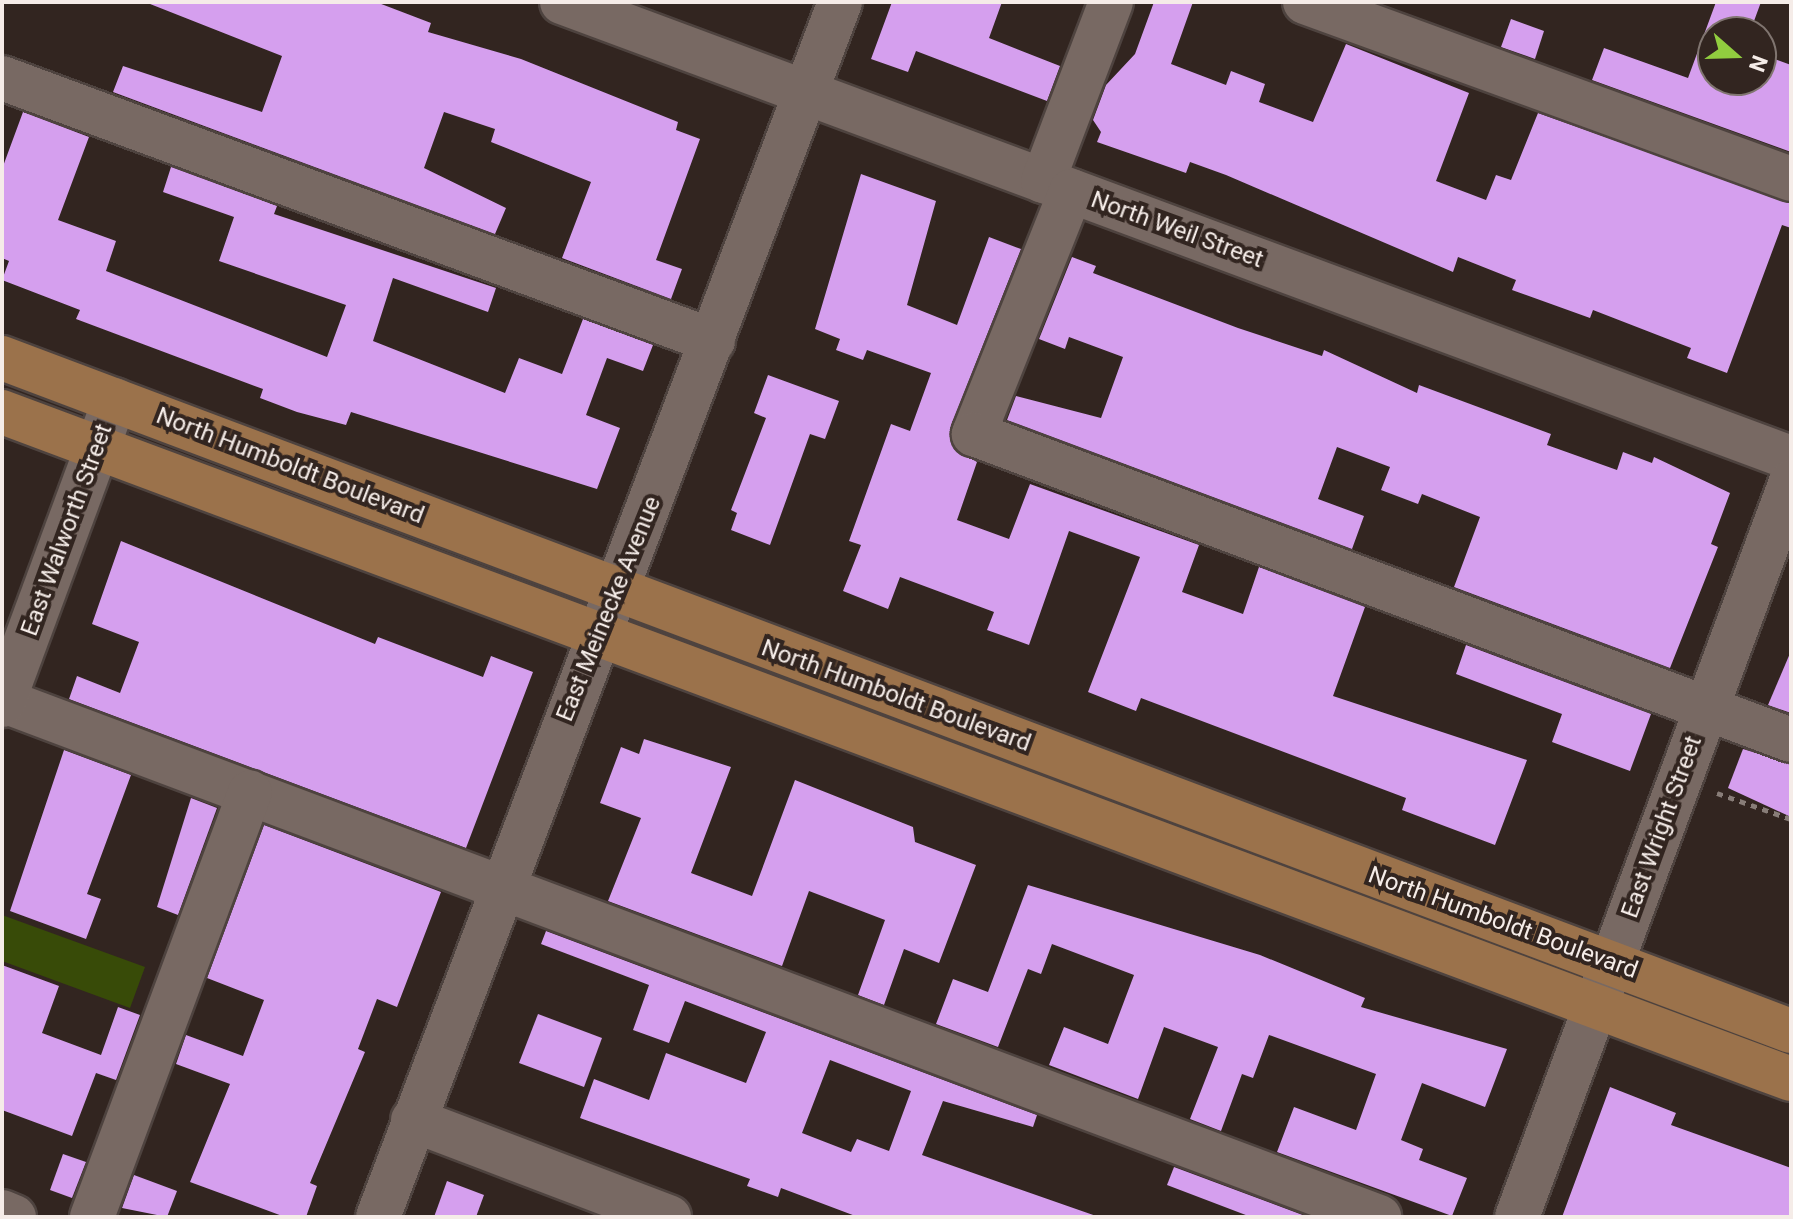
<!DOCTYPE html>
<style>
body{margin:0}
#map{position:relative;width:1793px;height:1219px;overflow:hidden;background:#322520;font-family:Roboto,sans-serif}
div>[style]{position:absolute}
.green>*{inset:0;background:#384b08}
.building>*{inset:0;background:#d59fee}
.path>*{height:5px;margin-top:-2.5px;transform-origin:0;background:repeating-linear-gradient(90deg,#887d78 0 6px,transparent 0 12px)}
.roads{filter:drop-shadow(2px 0 #4e433f) drop-shadow(-2px 0 #4e433f) drop-shadow(0 2px #4e433f) drop-shadow(0 -2px #4e433f)}
.minor>*{height:44px;margin:-22px;padding:0 22px;transform-origin:22px;border-radius:22px;background:#786963}
.major>*{height:44px;margin:-22px;padding:0 22px;transform-origin:22px;border-radius:22px;background:#9b724b}
span{translate:-50% -50%;white-space:nowrap;text-align:center;line-height:1.15;-webkit-text-stroke:8px #322520;paint-order:stroke}
.street-label{font-size:24px;color:#f5ece8}
.frame{position:absolute;inset:0;border:4px solid #f5ece8;pointer-events:none}
.north{position:absolute;left:1697px;top:16px;width:80px;height:80px;box-sizing:border-box;background:#322520;border:2px solid #807570;border-radius:50%;rotate:110deg;font-size:22px;font-weight:700;line-height:32px;text-align:center;color:#f5ece8}
.north::after{content:'';display:block;margin:auto;width:28px;height:36px;background:#91cd3f;clip-path:polygon(50% 0,100% 100%,50% 72%,0 100%)}
</style>
<div id="map">
<div class="green">
<i style="clip-path:polygon(2px 915px,145px 967px,130px 1008px,2px 961px)"></i>
</div>
<div class="building">
<i style="clip-path:polygon(145px 2px,376px 2px,431px 23px,428px 32px,521px 59px,678px 122px,676px 130px,700px 139px,656px 260px,682px 269px,671px 299px,562px 258px,591px 182px,491px 142px,495px 129px,444px 112px,424px 168px,506px 208px,495px 234px,113px 92px,123px 66px,262px 112px,282px 56px)"></i>
<i style="clip-path:polygon(892px 2px,1002px 2px,989px 38px,1060px 66px,1047px 101px,916px 51px,908px 72px,871px 59px)"></i>
<i style="clip-path:polygon(1154px 2px,1193px 2px,1171px 64px,1226px 85px,1231px 71px,1265px 84px,1259px 102px,1313px 122px,1346px 44px,1469px 93px,1436px 181px,1486px 200px,1496px 175px,1511px 180px,1538px 113px,1791px 203px,1791px 228px,1782px 225px,1727px 373px,1687px 358px,1691px 348px,1593px 310px,1590px 318px,1512px 290px,1516px 280px,1458px 257px,1453px 272px,1226px 175px,1190px 162px,1186px 173px,1097px 142px,1101px 132px,1093px 120px,1106px 85px,1135px 54px)"></i>
<i style="clip-path:polygon(1716px 2px,1761px 2px,1750px 32px,1713px 32px,1713px 80px,1761px 80px,1761px 54px,1791px 65px,1791px 152px,1592px 80px,1604px 48px,1688px 78px)"></i>
<i style="clip-path:polygon(1511px 19px,1544px 31px,1535px 59px,1501px 47px)"></i>
<i style="clip-path:polygon(23px 112px,89px 137px,58px 220px,116px 241px,106px 271px,327px 357px,346px 305px,219px 261px,234px 217px,163px 192px,171px 167px,277px 206px,274px 214px,496px 288px,488px 312px,393px 278px,373px 341px,505px 393px,519px 358px,562px 374px,583px 319px,653px 345px,643px 371px,607px 358px,586px 415px,620px 428px,597px 489px,351px 412px,346px 425px,297px 412px,260px 398px,263px 389px,76px 319px,80px 310px,2px 280px,9px 261px,2px 258px,2px 169px)"></i>
<i style="clip-path:polygon(861px 174px,936px 201px,907px 305px,957px 325px,989px 237px,1021px 249px,951px 426px,954px 449px,977px 462px,957px 520px,1009px 539px,1030px 484px,1199px 545px,1182px 592px,1243px 614px,1259px 567px,1365px 607px,1333px 696px,1527px 760px,1495px 845px,1402px 810px,1406px 798px,1215px 726px,1141px 698px,1136px 711px,1088px 692px,1140px 557px,1069px 531px,1029px 645px,987px 630px,994px 612px,900px 577px,888px 609px,843px 591px,861px 545px,849px 541px,891px 424px,910px 431px,931px 373px,867px 350px,863px 360px,836px 350px,840px 339px,815px 329px)"></i>
<i style="clip-path:polygon(1072px 257px,1096px 266px,1093px 273px,1238px 328px,1322px 356px,1324px 350px,1417px 393px,1419px 385px,1551px 434px,1547px 445px,1617px 470px,1623px 452px,1652px 463px,1654px 457px,1730px 493px,1711px 544px,1718px 547px,1670px 668px,1454px 587px,1480px 517px,1422px 494px,1418px 504px,1381px 490px,1390px 467px,1337px 447px,1318px 499px,1364px 516px,1352px 549px,1007px 420px,1016px 396px,1101px 418px,1123px 357px,1069px 337px,1065px 349px,1039px 339px)"></i>
<i style="clip-path:polygon(768px 375px,839px 401px,825px 439px,810px 434px,770px 545px,731px 530px,737px 513px,731px 510px,766px 418px,754px 413px)"></i>
<i style="clip-path:polygon(121px 541px,375px 644px,378px 637px,483px 677px,491px 656px,533px 672px,466px 848px,69px 699px,77px 676px,120px 693px,139px 642px,92px 624px)"></i>
<i style="clip-path:polygon(1466px 645px,1651px 714px,1630px 771px,1552px 742px,1562px 714px,1456px 674px)"></i>
<i style="clip-path:polygon(1791px 651px,1791px 713px,1768px 705px)"></i>
<i style="clip-path:polygon(644px 739px,731px 767px,691px 873px,752px 896px,795px 780px,913px 827px,915px 842px,976px 865px,939px 963px,904px 949px,884px 1005px,858px 995px,885px 920px,809px 891px,782px 966px,608px 901px,641px 818px,600px 803px,621px 747px,639px 754px)"></i>
<i style="clip-path:polygon(1743px 749px,1791px 764px,1791px 817px,1728px 788px)"></i>
<i style="clip-path:polygon(64px 750px,131px 775px,87px 894px,101px 899px,86px 939px,10px 911px)"></i>
<i style="clip-path:polygon(191px 798px,217px 808px,178px 915px,157px 907px)"></i>
<i style="clip-path:polygon(264px 825px,441px 892px,397px 1007px,377px 999px,358px 1049px,365px 1052px,310px 1183px,317px 1186px,306px 1217px,285px 1217px,190px 1182px,230px 1084px,176px 1064px,186px 1035px,243px 1056px,264px 1000px,207px 978px)"></i>
<i style="clip-path:polygon(1028px 885px,1260px 955px,1365px 998px,1361px 1007px,1507px 1049px,1485px 1107px,1422px 1083px,1401px 1140px,1423px 1149px,1419px 1160px,1467px 1178px,1452px 1216px,1277px 1152px,1294px 1107px,1356px 1130px,1376px 1074px,1269px 1035px,1253px 1078px,1242px 1074px,1221px 1131px,1190px 1119px,1218px 1047px,1164px 1027px,1138px 1099px,1049px 1065px,1064px 1027px,1108px 1044px,1134px 975px,1052px 944px,1041px 974px,1028px 969px,998px 1047px,936px 1024px,953px 979px,988px 992px)"></i>
<i style="clip-path:polygon(evenodd,546px 931px,1037px 1115px,1033px 1127px,943px 1101px,922px 1155px,1099px 1217px,858px 1217px,781px 1188px,778px 1197px,747px 1186px,750px 1179px,580px 1118px,594px 1079px,649px 1100px,666px 1053px,746px 1083px,766px 1032px,685px 1001px,669px 1043px,633px 1030px,649px 985px,541px 944px,546px 931px,830px 1060px,911px 1091px,889px 1151px,857px 1139px,851px 1152px,802px 1133px,830px 1060px)"></i>
<i style="clip-path:polygon(2px 965px,59px 986px,42px 1033px,101px 1055px,118px 1007px,140px 1015px,116px 1080px,96px 1073px,72px 1136px,2px 1110px)"></i>
<i style="clip-path:polygon(538px 1014px,602px 1038px,584px 1087px,519px 1063px)"></i>
<i style="clip-path:polygon(1610px 1087px,1676px 1113px,1671px 1125px,1791px 1168px,1791px 1217px,1562px 1217px)"></i>
<i style="clip-path:polygon(63px 1154px,86px 1162px,72px 1198px,50px 1190px)"></i>
<i style="clip-path:polygon(1174px 1167px,1308px 1217px,1251px 1217px,1167px 1185px)"></i>
<i style="clip-path:polygon(134px 1175px,177px 1191px,167px 1217px,122px 1208px)"></i>
<i style="clip-path:polygon(447px 1181px,484px 1195px,476px 1217px,434px 1217px)"></i>
</div>
<div class="path">
<i style="left:1717px;top:793px;width:78px;rotate:19.4deg"></i>
</div>
<div class="roads">
<div class="minor">
<i style="left:562px;top:2px;width:1311px;rotate:20.36deg"></i>
<i style="left:1305px;top:2px;width:517px;rotate:20.01deg"></i>
<i style="left:2px;top:78px;width:758px;rotate:20.3deg"></i>
<i style="left:1043px;top:181px;width:191px;rotate:-69.2deg"></i>
<i style="left:1071px;top:191px;width:262px;rotate:111.8deg"></i>
<i style="left:974px;top:434px;width:872px;rotate:20.53deg"></i>
<i style="left:4px;top:701px;width:1469px;rotate:20.57deg"></i>
<i style="left:2px;top:705px;width:325px;rotate:-69.7deg"></i>
<i style="left:413px;top:1120px;width:274px;rotate:20.8deg"></i>
<i style="left:2px;top:1212px;width:13px;rotate:23deg"></i>
<i style="left:92px;top:1217px;width:453px;rotate:-69.6deg"></i>
<i style="left:378px;top:1217px;width:1300px;rotate:-69.18deg"></i>
<i style="left:1517px;top:1217px;width:784px;rotate:-69.56deg"></i>
</div>
<div class="major">
<i style="left:2px;top:358px;width:1911px;rotate:20.62deg"></i>
<i style="left:2px;top:412px;width:1909px;rotate:20.45deg"></i>
</div>
</div>
<div class="street-label">
<span style="left:1177px;top:230px;rotate:20deg">North Weil Street</span>
<span style="left:290px;top:466px;rotate:21deg">North Humboldt Boulevard</span>
<span style="left:67px;top:530px;rotate:-70deg">East Walworth Street</span>
<span style="left:609px;top:609px;rotate:-68deg">East Meinecke Avenue</span>
<span style="left:896px;top:696px;rotate:20deg">North Humboldt Boulevard</span>
<span style="left:1662px;top:827px;rotate:-70deg">East Wright Street</span>
<span style="left:1503px;top:923px;rotate:20deg">North Humboldt Boulevard</span>
</div>
<div class="frame"></div>
<div class="north">N</div>
</div>
